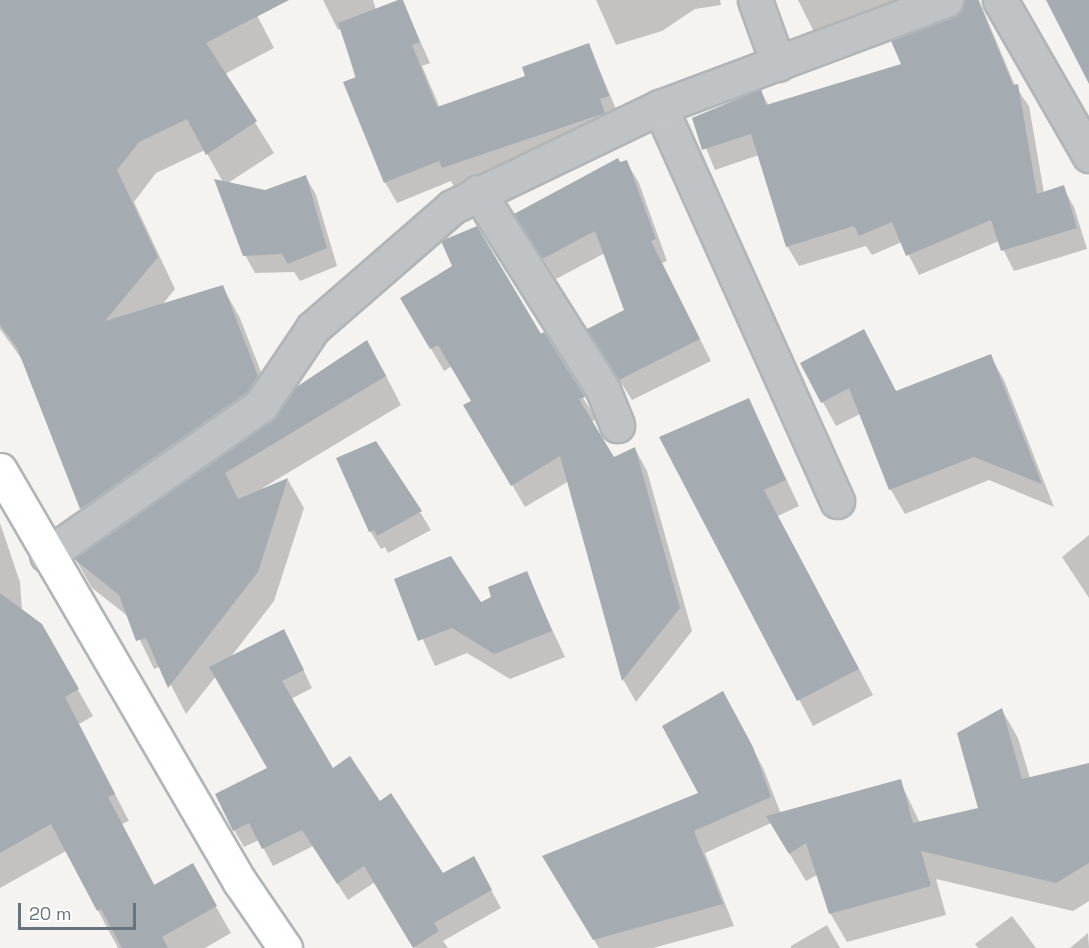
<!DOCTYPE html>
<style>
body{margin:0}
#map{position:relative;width:1089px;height:948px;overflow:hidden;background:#f4f3f0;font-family:"Space Grotesk",sans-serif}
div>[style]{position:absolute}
.shadow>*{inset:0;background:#0003}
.building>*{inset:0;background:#a5acb1}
.roads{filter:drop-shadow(2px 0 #b0b5b8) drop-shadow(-2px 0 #b0b5b8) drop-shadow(0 2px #b0b5b8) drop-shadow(0 -2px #b0b5b8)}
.street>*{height:33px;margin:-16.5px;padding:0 16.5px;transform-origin:16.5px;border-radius:16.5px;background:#bfc3c6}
.secondary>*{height:33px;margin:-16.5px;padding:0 16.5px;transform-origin:16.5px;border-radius:16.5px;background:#fff}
span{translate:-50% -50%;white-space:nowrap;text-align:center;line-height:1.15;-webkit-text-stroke:6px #fff;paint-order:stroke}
.scale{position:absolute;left:18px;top:903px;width:118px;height:27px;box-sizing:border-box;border:3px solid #65747f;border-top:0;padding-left:8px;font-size:18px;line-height:21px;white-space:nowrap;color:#65747f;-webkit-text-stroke:4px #fff;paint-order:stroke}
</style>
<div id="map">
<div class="shadow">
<i style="clip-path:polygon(0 0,249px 0,274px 48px,225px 74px,274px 153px,228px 183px,265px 191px,306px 177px,316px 195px,337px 266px,300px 281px,294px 272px,255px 273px,245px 255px,223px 182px,205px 150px,156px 173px,134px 202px,175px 289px,162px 305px,222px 286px,240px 318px,275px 408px,261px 430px,383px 370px,401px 405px,261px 489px,288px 480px,304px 508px,274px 601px,230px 658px,293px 648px,312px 688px,291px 699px,332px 770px,379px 803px,442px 875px,483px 875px,501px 908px,443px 941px,448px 948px,415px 948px,375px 882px,348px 900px,313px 846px,273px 866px,259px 840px,244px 847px,234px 830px,269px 768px,216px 676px,186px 714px,161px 666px,154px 669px,129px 617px,92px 588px,76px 560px,101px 542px,82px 508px,24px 362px,0 329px)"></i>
<i style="clip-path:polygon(323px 0,373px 0,376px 10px,402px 0,430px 63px,422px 66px,440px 108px,527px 77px,589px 45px,619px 116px,455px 188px,451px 181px,397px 203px,385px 182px,341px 28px,338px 30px)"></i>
<i style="clip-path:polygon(596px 0,720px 0,721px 5px,695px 9px,662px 31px,616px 45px)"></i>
<i style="clip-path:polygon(798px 0,979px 0,1015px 86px,1029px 106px,1044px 193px,1063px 187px,1074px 207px,1087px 249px,1014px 271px,999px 241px,919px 275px,902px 242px,872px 255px,866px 246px,799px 266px,787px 246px,759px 155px,715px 170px,694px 119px,761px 91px,769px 106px,903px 65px,965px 5px,952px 2px,819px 42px)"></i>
<i style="clip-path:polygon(626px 161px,639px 183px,667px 261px,662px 263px,711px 361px,632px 400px,601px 351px,626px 311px,605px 253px,556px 279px,528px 235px)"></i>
<i style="clip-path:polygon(402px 299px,544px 334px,596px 419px,591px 422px,613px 459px,635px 449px,647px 471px,692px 631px,636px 702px,624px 681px,569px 481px,525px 507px,465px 405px,473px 402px,452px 366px,444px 371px)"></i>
<i style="clip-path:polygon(990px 356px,1004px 380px,1054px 507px,989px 480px,905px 514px,891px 490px,860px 414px,836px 426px,802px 364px,897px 392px)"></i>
<i style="clip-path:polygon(749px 400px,799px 506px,778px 516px,873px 695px,813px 726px,661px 438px)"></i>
<i style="clip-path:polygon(420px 512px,431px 530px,388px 553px,385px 547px,381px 549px,370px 531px)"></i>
<i style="clip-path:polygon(0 523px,20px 582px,22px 611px,41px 625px,93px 716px,79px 724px,129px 821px,122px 824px,155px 886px,192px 865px,231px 933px,205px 948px,118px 948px,66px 851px,0 888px)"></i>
<i style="clip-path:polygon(1089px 535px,1089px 598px,1062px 557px)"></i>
<i style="clip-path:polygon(526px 573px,565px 657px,510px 679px,467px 653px,435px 666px,396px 580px,481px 604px)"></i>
<i style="clip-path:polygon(1002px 710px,1018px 738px,1030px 778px,1089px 765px,1089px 901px,1073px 911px,936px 879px,946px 915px,847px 942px,830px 913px,817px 875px,806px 881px,771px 823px,705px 853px,734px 926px,653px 948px,599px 948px,556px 878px,700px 793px,735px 714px,764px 770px,781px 814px,900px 781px,920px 823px,980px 809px)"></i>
<i style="clip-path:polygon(1012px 916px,1036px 948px,978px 948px,975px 944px)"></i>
<i style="clip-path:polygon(827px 925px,840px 948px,791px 948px,791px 946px)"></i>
<i style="clip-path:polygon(1088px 933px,1089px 948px,1070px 948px)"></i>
</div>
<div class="building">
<i style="clip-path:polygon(0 0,289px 0,206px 43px,257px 121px,206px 155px,187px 119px,139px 142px,117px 170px,158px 257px,105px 321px,223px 285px,258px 376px,247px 392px,80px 509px,17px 348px,0 325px)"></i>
<i style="clip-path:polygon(398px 0,403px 0,420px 42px,412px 45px,437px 107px,525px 76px,522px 67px,589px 43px,609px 96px,600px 99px,605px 113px,442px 168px,439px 161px,384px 183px,343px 82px,356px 77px,338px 23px)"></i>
<i style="clip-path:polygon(964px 0,978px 0,1013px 85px,1018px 84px,1037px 194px,1064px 185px,1077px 228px,1001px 251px,991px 220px,906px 256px,892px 222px,859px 236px,854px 226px,786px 247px,751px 134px,702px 150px,692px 118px,761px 89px,766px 105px,901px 64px,891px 41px,953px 18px,961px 11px)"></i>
<i style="clip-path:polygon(1046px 0,1089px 0,1089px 84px)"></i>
<i style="clip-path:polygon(618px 158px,620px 162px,627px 160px,656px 239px,651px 241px,700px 339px,619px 380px,587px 329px,624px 310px,595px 231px,542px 259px,514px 214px)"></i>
<i style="clip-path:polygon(306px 175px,327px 248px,288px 264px,282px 254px,243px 256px,214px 179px,265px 190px)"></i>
<i style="clip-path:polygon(477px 226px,541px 334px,544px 332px,585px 397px,579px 399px,614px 457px,635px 447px,680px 608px,622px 681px,560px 456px,511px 486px,463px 405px,471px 401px,438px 345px,430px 349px,400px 298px,452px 266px,441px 241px)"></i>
<i style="clip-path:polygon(864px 329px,896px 391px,991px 354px,1042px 484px,974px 457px,889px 490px,849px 388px,821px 403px,800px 363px)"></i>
<i style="clip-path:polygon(367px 340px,386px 376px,225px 473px,238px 499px,288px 478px,258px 572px,168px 688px,146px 638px,136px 641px,119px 595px,74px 559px,272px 420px,295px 388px)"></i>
<i style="clip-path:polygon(749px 398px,786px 480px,764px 490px,859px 669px,797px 701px,659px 437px)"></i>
<i style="clip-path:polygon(376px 441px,422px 511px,377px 536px,374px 530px,369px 532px,336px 458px)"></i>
<i style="clip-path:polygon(451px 556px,481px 602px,491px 597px,488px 587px,527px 571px,552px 631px,494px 654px,452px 628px,418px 641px,394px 579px)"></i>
<i style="clip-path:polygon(0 593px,42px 624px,79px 689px,65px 697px,115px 794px,108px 797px,154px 885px,193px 863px,217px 906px,162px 937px,168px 948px,122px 948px,101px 909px,97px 911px,51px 824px,0 853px)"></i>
<i style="clip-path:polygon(284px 629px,304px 670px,282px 681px,333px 768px,350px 756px,380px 801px,391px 793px,443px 873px,474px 856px,492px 890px,434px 923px,439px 931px,413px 948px,364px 866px,337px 884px,302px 830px,262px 849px,249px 823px,233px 831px,215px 794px,267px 768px,209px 667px)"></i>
<i style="clip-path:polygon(723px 691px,753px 747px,771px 797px,694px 831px,723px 904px,593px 940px,542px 856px,698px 793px,662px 726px)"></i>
<i style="clip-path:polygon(1002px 708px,1022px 779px,1089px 763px,1089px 863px,1056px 883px,921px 851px,931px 886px,829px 914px,806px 843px,789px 854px,766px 816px,901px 779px,913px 823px,978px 808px,957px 733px)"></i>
</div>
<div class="roads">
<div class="street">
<i style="left:755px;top:0;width:68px;rotate:70.2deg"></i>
<i style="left:1000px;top:0;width:179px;rotate:60.1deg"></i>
<i style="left:660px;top:107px;width:432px;rotate:65.8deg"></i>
<i style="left:478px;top:192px;width:234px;rotate:57.7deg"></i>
<i style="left:603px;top:390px;width:38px;rotate:68deg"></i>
<i style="left:47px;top:555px;width:261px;rotate:-35deg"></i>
<i style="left:261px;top:405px;width:93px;rotate:-56deg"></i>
<i style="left:313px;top:328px;width:184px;rotate:-41deg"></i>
<i style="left:452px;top:207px;width:231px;rotate:-25.7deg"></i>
<i style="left:660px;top:107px;width:305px;rotate:-20.5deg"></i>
</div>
<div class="secondary">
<i style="left:0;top:470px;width:477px;rotate:59.8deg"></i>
<i style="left:240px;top:882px;width:80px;rotate:55.7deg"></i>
</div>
</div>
<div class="scale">20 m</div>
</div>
